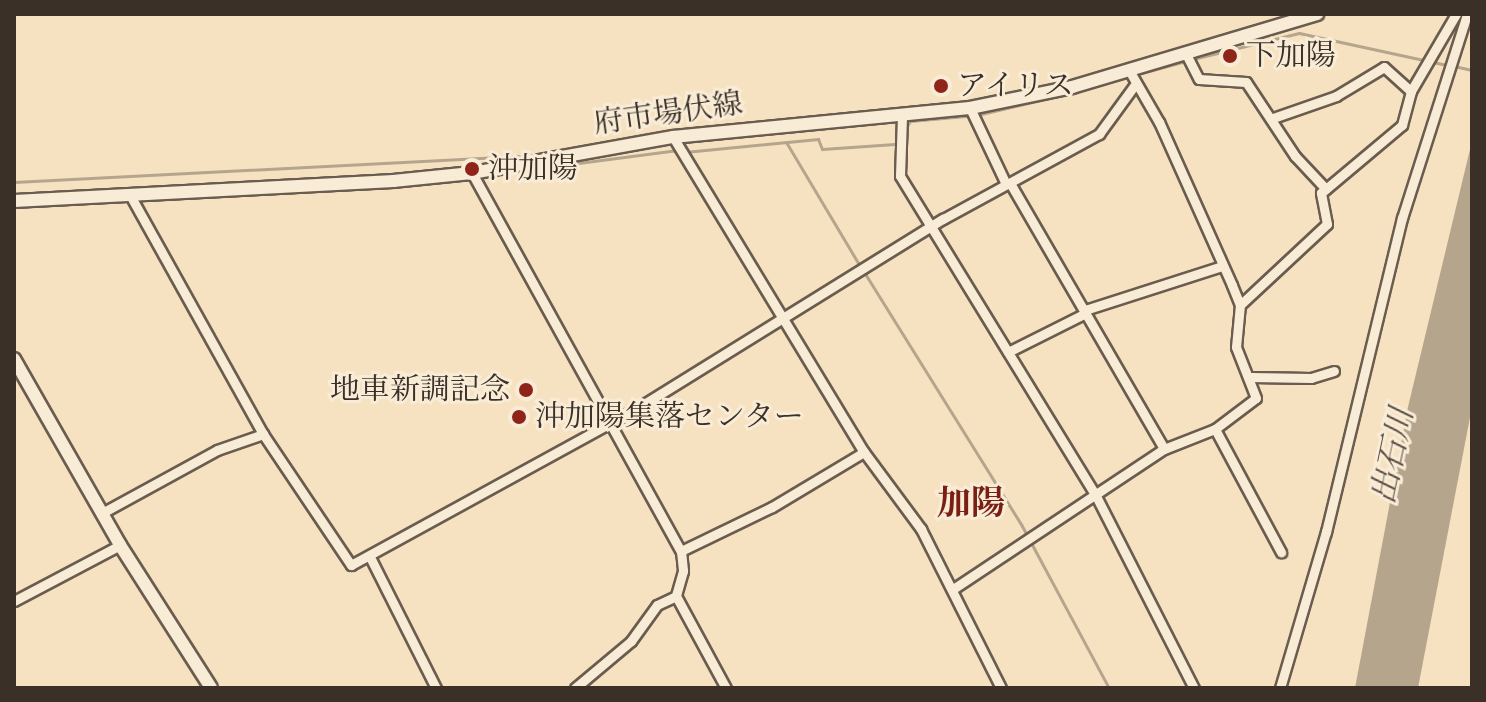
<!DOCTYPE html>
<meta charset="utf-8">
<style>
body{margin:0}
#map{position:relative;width:1486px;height:702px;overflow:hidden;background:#f6e2c1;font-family:"IM FELL French Canon","Noto Serif JP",serif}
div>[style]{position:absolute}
.water>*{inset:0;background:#b6a58d}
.stream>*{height:3px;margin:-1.5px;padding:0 1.5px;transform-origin:1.5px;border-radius:1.5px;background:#b6a58d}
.roads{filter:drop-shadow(2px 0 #6a5c4e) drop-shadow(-2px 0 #6a5c4e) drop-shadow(0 2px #6a5c4e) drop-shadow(0 -2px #6a5c4e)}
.street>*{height:9px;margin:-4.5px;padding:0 4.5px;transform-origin:4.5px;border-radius:4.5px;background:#f9ecd7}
.secondary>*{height:12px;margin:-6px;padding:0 6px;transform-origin:6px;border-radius:6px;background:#f9ecd7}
.dots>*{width:22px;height:22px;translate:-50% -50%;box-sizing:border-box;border:4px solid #f9ecd7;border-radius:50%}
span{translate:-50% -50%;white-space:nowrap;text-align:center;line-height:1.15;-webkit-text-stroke:6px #f9ecd7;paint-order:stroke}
.poi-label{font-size:30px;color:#3b3028}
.left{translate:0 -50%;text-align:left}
.right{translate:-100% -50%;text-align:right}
.street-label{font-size:30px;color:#3b3028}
.water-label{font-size:32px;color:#5a4d41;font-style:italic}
.quarter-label{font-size:34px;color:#7a1f14;font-weight:700}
.frame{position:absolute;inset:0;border:16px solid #3b3028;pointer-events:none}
</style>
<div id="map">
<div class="water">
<i style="clip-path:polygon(1472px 141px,1472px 407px,1418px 688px,1355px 688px,1408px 407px)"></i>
</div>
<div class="stream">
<i style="left:1193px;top:59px;width:109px;rotate:-13.8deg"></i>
<i style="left:1299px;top:33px;width:151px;rotate:12.2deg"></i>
<i style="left:1454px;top:66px;width:18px;rotate:13deg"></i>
<i style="left:1116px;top:80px;width:73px;rotate:-15.2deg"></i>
<i style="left:905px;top:129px;width:9px;rotate:-58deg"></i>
<i style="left:910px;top:121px;width:67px;rotate:-5.1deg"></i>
<i style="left:977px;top:115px;width:83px;rotate:-13.2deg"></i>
<i style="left:786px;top:142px;width:144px;rotate:59.2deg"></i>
<i style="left:685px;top:152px;width:134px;rotate:-5.6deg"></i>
<i style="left:818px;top:139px;width:11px;rotate:68deg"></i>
<i style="left:822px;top:149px;width:73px;rotate:-3.9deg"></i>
<i style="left:895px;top:144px;width:6px;rotate:-51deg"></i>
<i style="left:540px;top:168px;width:139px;rotate:-7.4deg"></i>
<i style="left:14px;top:182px;width:505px;rotate:-2.95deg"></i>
<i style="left:864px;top:272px;width:299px;rotate:58.1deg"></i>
<i style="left:1022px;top:526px;width:184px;rotate:61.8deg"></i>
</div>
<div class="roads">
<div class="street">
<i style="left:1186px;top:54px;width:28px;rotate:63deg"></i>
<i style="left:1199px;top:79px;width:47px;rotate:3.7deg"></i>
<i style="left:1246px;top:82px;width:89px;rotate:56.5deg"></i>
<i style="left:1295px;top:156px;width:45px;rotate:46.8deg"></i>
<i style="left:970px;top:108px;width:84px;rotate:64.7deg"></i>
<i style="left:902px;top:116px;width:60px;rotate:91.9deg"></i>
<i style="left:900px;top:176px;width:373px;rotate:58.5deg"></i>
<i style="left:1095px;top:494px;width:218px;rotate:63deg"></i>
<i style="left:1273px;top:118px;width:67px;rotate:-19.2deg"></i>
<i style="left:1336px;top:96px;width:56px;rotate:-31.1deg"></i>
<i style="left:1384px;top:67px;width:36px;rotate:42deg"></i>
<i style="left:673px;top:137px;width:368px;rotate:58.8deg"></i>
<i style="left:864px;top:452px;width:96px;rotate:53.5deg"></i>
<i style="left:921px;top:529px;width:178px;rotate:63.3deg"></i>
<i style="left:472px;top:173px;width:432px;rotate:61.1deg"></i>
<i style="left:681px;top:551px;width:20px;rotate:84deg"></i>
<i style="left:683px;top:571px;width:26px;rotate:106deg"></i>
<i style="left:676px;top:596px;width:105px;rotate:61.5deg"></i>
<i style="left:1010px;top:183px;width:307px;rotate:59.9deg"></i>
<i style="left:130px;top:195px;width:274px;rotate:60.9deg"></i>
<i style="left:263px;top:434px;width:158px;rotate:56.1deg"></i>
<i style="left:351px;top:565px;width:325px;rotate:-28.7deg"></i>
<i style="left:636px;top:409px;width:361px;rotate:-31.8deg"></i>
<i style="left:943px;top:219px;width:178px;rotate:-28.6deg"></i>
<i style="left:1099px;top:134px;width:59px;rotate:-53.9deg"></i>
<i style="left:1240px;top:305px;width:119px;rotate:-43deg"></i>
<i style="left:1327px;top:224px;width:32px;rotate:-101deg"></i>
<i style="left:1321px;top:193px;width:106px;rotate:-40deg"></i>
<i style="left:1402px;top:125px;width:35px;rotate:-75deg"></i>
<i style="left:1411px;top:91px;width:89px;rotate:-59.7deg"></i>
<i style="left:1085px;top:310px;width:144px;rotate:-17.8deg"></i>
<i style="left:1008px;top:352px;width:87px;rotate:-26.6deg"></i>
<i style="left:1251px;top:377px;width:60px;rotate:1deg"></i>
<i style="left:1311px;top:378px;width:24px;rotate:-17deg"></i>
<i style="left:1215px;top:429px;width:140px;rotate:61.8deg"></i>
<i style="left:102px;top:513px;width:131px;rotate:-28.7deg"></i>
<i style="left:217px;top:450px;width:49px;rotate:-19.2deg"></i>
<i style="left:681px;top:551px;width:101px;rotate:-25.8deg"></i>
<i style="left:772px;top:507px;width:107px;rotate:-30.9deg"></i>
<i style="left:370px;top:557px;width:147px;rotate:63.3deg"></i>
<i style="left:953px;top:589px;width:253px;rotate:-33.6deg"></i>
<i style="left:1164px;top:449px;width:55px;rotate:-21.4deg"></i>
<i style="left:1215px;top:429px;width:51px;rotate:-37.1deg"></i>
<i style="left:1256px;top:398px;width:55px;rotate:-111.4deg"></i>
<i style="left:1236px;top:347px;width:42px;rotate:-84.6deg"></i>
<i style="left:1240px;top:305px;width:22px;rotate:-112deg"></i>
<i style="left:1232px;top:285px;width:179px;rotate:-114.1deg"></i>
<i style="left:1159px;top:122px;width:60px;rotate:-120deg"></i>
<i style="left:14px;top:601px;width:120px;rotate:-27.8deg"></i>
<i style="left:575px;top:688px;width:73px;rotate:-40deg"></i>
<i style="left:631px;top:641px;width:44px;rotate:-54.2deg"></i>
<i style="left:657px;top:605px;width:21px;rotate:-25deg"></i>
<i style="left:1280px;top:688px;width:163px;rotate:-73.6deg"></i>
<i style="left:1326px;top:532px;width:323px;rotate:-76.4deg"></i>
<i style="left:1402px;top:218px;width:214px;rotate:-72.3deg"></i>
</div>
<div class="secondary">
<i style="left:14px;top:201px;width:380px;rotate:-3deg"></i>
<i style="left:393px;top:181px;width:79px;rotate:-5.8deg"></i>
<i style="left:472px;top:173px;width:204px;rotate:-10.2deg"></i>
<i style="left:673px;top:137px;width:298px;rotate:-5.6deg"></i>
<i style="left:970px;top:108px;width:104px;rotate:-11.6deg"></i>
<i style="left:1072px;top:87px;width:256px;rotate:-16.6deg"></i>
<i style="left:14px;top:359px;width:214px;rotate:60.3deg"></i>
<i style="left:120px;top:545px;width:169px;rotate:57.5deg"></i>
</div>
</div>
<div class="dots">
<i style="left:1230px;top:56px;background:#8f2418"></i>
<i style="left:941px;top:86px;background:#8f2418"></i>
<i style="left:472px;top:169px;background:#8f2418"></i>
<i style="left:526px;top:390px;background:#8f2418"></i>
<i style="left:519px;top:417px;background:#8f2418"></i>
</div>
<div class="poi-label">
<span class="left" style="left:1246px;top:56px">下加陽</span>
<span class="left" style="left:957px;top:86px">アイリス</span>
<span class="left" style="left:488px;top:169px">沖加陽</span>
<span class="right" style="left:510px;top:390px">地車新調記念</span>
<span class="left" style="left:535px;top:417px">沖加陽集落センター</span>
</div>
<div class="street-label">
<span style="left:668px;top:114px;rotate:-8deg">府市場伏線</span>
</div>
<div class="water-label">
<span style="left:1393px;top:456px;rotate:-78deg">出石川</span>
</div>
<div class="quarter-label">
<span style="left:971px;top:504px">加陽</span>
</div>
<div class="frame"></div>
</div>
